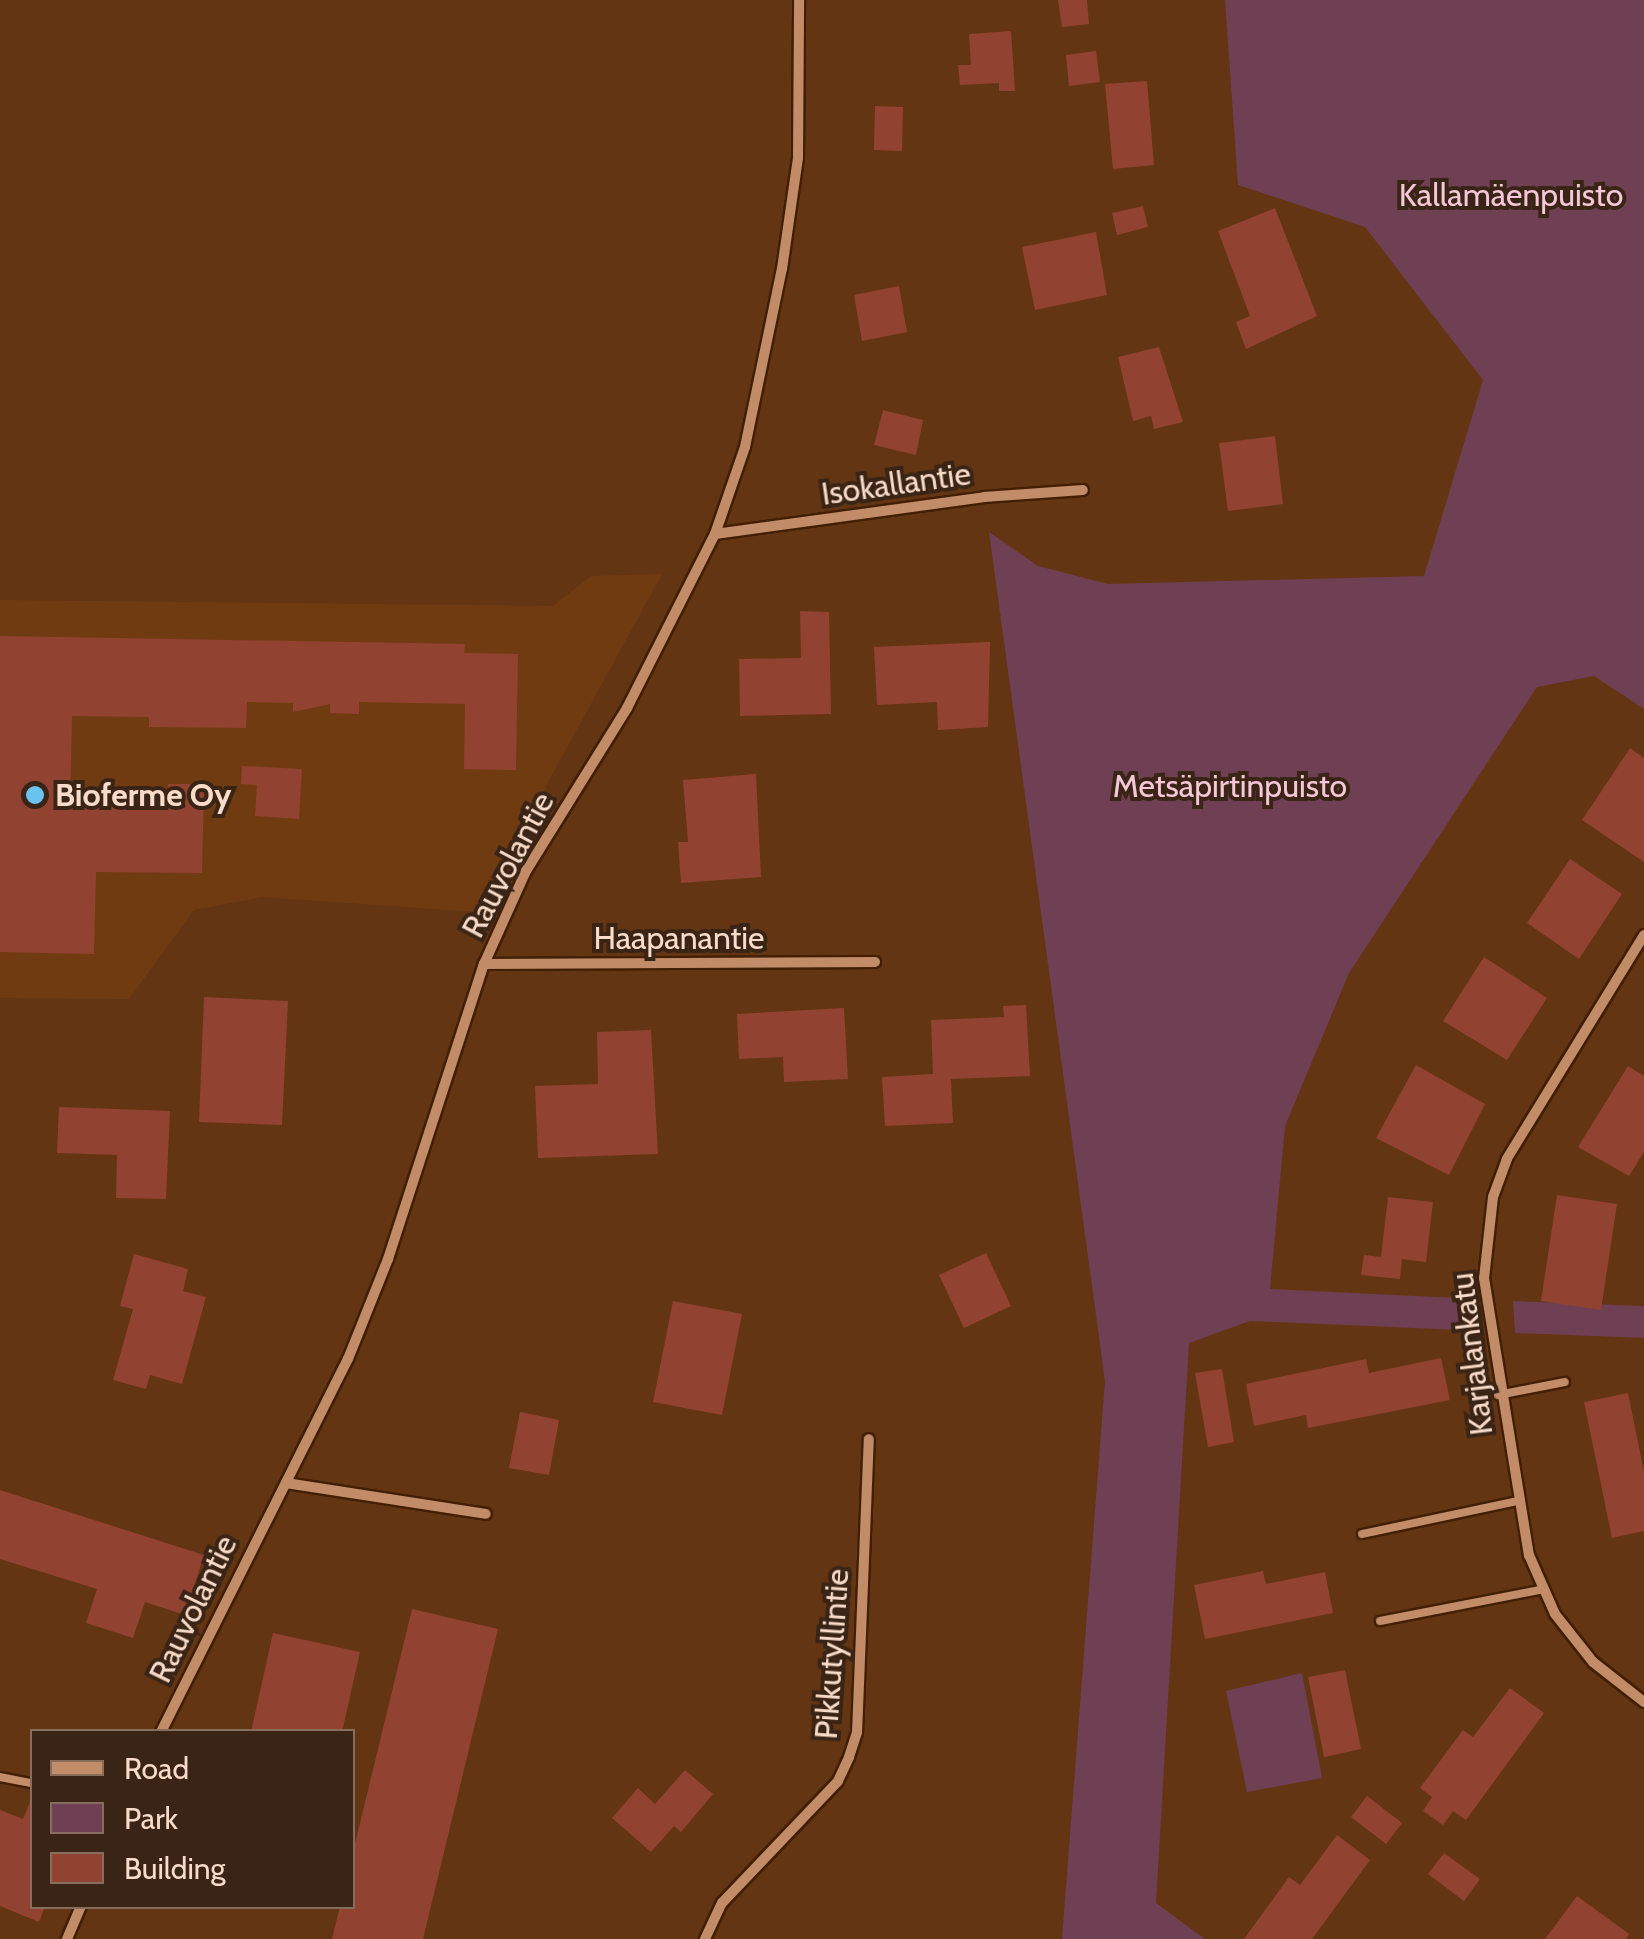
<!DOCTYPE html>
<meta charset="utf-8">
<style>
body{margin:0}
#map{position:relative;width:1644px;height:1939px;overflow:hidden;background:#643512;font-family:Cabin,sans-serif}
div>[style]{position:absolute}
.built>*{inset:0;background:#713b12}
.green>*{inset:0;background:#6f3f53}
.building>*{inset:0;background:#924231}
.roads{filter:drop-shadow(2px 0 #421f04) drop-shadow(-2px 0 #421f04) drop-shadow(0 2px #421f04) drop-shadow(0 -2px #421f04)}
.lane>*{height:8px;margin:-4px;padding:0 4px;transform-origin:4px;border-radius:4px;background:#c28c68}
.street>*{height:10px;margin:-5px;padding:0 5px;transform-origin:5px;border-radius:5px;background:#c28c68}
.dots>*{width:28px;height:28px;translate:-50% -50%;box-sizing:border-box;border:5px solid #3a2416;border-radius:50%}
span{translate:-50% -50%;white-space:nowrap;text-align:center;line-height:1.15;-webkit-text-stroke:8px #3a2416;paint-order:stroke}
.park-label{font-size:32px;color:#f5c7d9}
.street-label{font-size:32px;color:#f8dbc8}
.poi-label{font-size:32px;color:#f8dbc8;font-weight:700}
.left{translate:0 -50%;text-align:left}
.legend{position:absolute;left:30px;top:1729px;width:325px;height:180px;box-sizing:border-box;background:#3a2416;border:2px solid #866d5d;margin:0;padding:12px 18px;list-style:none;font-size:30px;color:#f8dbc8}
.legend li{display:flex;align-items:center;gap:20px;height:50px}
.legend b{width:50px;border:2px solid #866d5d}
</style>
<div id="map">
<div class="built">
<i style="clip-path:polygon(662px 574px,477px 912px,262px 897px,194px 910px,129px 999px,0 998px,0 600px,553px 606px,591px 576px)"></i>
</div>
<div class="green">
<i style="clip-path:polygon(1225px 0,1644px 0,1644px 709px,1594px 676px,1537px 687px,1349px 973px,1285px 1126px,1270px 1289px,1458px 1298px,1460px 1330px,1250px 1321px,1189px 1343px,1156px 1903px,1205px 1939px,1062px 1939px,1105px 1381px,989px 532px,1038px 566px,1108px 584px,1424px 576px,1483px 380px,1365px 227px,1238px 185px)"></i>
<i style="clip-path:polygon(1513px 1301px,1644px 1306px,1644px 1338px,1515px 1333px)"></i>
<i style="clip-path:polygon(1302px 1673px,1322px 1778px,1247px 1792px,1226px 1691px)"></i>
</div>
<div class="building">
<i style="clip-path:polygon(1058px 0,1087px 0,1089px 24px,1062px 27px)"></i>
<i style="clip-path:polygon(1011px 31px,1015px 91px,999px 91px,999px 83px,960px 85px,958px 65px,971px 65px,969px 34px)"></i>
<i style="clip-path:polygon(1096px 51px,1100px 82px,1069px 86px,1066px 55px)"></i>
<i style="clip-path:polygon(1147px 81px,1154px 165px,1113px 169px,1105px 84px)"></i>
<i style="clip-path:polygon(875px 106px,903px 107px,902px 151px,874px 150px)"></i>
<i style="clip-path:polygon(1143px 206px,1148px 227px,1117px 235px,1112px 213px)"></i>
<i style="clip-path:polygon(1275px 208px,1317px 316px,1246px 349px,1236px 322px,1250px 316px,1218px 231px)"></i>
<i style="clip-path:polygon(1096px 232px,1107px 295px,1035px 310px,1022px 247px)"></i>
<i style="clip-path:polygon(899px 286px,907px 332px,862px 341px,854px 295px)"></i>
<i style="clip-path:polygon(1159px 347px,1183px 422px,1154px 429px,1151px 416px,1133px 421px,1118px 357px)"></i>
<i style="clip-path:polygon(883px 410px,923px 420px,916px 455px,874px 445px)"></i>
<i style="clip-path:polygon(1275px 436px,1283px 504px,1228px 511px,1219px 443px)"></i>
<i style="clip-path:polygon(800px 611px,829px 612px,831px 714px,740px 716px,739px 659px,801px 658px)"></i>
<i style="clip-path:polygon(0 636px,465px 644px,464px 653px,518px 654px,516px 770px,464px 769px,465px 704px,359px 702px,359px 714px,330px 713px,330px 704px,293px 712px,293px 703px,247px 702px,246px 728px,149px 727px,149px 717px,72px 716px,70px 806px,167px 807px,168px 784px,204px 784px,202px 873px,96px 872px,94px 954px,0 952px)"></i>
<i style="clip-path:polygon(990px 642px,988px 727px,938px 730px,937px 702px,877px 705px,874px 647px)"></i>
<i style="clip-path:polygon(1630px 748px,1644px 758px,1644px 862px,1582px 820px)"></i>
<i style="clip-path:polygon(242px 766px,302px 769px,299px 819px,255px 816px,257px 785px,241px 784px)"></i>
<i style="clip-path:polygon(756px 774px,761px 877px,681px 883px,678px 842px,688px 842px,683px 780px)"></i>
<i style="clip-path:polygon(1570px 859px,1622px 894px,1579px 959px,1527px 923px)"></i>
<i style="clip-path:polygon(1484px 957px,1547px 998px,1507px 1060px,1443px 1021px)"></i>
<i style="clip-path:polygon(204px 997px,288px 1001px,282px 1125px,199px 1122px)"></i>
<i style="clip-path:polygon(1026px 1005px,1030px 1076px,951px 1079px,953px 1123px,885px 1126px,882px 1077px,933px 1074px,931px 1020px,1004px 1017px,1003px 1006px)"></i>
<i style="clip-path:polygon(844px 1008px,848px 1079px,784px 1082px,783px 1057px,739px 1059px,737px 1014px)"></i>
<i style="clip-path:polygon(651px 1030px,658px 1154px,538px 1158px,535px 1086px,598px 1084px,597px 1032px)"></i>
<i style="clip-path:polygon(1416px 1065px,1485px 1104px,1449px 1175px,1376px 1138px)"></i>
<i style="clip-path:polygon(1628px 1066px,1644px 1076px,1644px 1152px,1629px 1176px,1578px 1147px)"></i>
<i style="clip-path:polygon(59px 1107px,170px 1111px,166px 1199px,116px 1198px,117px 1155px,57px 1153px)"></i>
<i style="clip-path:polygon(1557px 1195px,1617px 1204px,1601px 1310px,1541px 1301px)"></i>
<i style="clip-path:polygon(1388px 1197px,1433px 1202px,1426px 1262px,1402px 1259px,1400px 1279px,1361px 1275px,1364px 1255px,1381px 1257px)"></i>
<i style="clip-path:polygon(986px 1253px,1011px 1306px,964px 1328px,939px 1275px)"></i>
<i style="clip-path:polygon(134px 1254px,188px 1269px,183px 1291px,206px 1297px,182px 1384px,150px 1375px,146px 1389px,113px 1380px,133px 1309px,120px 1306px)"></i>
<i style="clip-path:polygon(673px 1301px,742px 1314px,722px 1415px,653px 1402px)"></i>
<i style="clip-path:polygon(1441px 1358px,1450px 1400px,1308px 1428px,1306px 1415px,1254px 1426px,1246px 1384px,1366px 1359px,1369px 1373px)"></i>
<i style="clip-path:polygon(1222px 1369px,1234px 1442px,1208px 1447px,1195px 1373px)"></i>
<i style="clip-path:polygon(1628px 1393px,1644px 1472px,1644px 1531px,1612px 1538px,1584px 1402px)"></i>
<i style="clip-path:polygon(520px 1412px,559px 1420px,549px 1475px,509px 1468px)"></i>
<i style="clip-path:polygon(0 1490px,204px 1555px,185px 1615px,145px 1602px,133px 1638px,86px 1623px,97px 1589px,0 1559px)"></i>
<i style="clip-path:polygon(1263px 1571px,1266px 1584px,1325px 1572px,1333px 1613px,1205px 1639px,1194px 1585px)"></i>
<i style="clip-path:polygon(412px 1609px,498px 1629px,423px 1939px,332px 1939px,340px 1906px,352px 1906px,352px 1856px)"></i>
<i style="clip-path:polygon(273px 1633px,360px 1652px,342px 1732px,251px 1732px)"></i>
<i style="clip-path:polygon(1345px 1670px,1361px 1749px,1324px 1757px,1308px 1677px)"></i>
<i style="clip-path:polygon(1510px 1688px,1544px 1713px,1466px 1820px,1453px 1811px,1443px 1825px,1423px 1811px,1432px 1797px,1420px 1788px,1463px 1730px,1473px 1737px)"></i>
<i style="clip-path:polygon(685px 1770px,713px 1794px,681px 1832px,674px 1826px,651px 1852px,612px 1818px,638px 1788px,655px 1804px)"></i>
<i style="clip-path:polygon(1367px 1796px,1402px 1823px,1386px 1844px,1351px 1817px)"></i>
<i style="clip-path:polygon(32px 1797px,32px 1906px,45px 1906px,39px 1922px,0 1906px,0 1810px,23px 1819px)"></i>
<i style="clip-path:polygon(1337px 1835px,1370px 1860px,1312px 1939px,1244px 1939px,1289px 1877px,1300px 1885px)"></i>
<i style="clip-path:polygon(1444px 1853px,1480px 1879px,1464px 1901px,1428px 1874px)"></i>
<i style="clip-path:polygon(1577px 1896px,1629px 1934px,1626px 1939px,1545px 1939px)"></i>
</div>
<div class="roads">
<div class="lane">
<i style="left:1498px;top:1395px;width:68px;rotate:-11deg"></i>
<i style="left:1362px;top:1534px;width:158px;rotate:-12deg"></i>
<i style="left:1380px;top:1621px;width:167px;rotate:-11deg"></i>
<i style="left:0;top:1777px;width:33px;rotate:11deg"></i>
</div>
<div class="street">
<i style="left:715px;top:534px;width:272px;rotate:-7.8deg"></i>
<i style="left:984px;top:497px;width:99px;rotate:-4deg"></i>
<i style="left:1644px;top:935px;width:263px;rotate:121.5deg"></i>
<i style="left:1507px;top:1159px;width:40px;rotate:110.2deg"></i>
<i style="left:1493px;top:1197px;width:81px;rotate:96.3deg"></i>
<i style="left:1484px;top:1278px;width:281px;rotate:80.8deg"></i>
<i style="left:1529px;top:1555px;width:64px;rotate:66.2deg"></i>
<i style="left:1555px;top:1614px;width:61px;rotate:51.6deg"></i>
<i style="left:1593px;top:1662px;width:65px;rotate:38.1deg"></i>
<i style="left:484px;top:964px;width:391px;rotate:-0.3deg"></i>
<i style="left:286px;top:1483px;width:202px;rotate:8.8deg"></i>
<i style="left:161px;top:1732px;width:417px;rotate:-63.4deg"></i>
<i style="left:348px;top:1359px;width:108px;rotate:-68.2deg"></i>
<i style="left:388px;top:1259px;width:310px;rotate:-72deg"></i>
<i style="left:484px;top:964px;width:102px;rotate:-65.7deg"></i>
<i style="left:526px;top:871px;width:192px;rotate:-58.2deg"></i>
<i style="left:627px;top:708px;width:195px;rotate:-63.2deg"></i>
<i style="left:715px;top:534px;width:92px;rotate:-71deg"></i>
<i style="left:745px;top:447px;width:182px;rotate:-78.3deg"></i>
<i style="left:782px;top:269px;width:112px;rotate:-81.8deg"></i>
<i style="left:798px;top:158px;width:158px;rotate:-89.6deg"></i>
<i style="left:67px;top:1939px;width:36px;rotate:-67deg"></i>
<i style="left:705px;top:1939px;width:40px;rotate:-65deg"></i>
<i style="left:722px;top:1903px;width:168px;rotate:-46.4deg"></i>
<i style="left:838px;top:1781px;width:26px;rotate:-65deg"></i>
<i style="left:849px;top:1757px;width:25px;rotate:-72deg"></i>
<i style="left:857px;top:1733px;width:294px;rotate:-87.7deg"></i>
</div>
</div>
<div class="dots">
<i style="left:35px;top:795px;background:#6bc3f2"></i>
</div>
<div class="park-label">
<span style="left:1511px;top:195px">Kallamäenpuisto</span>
<span style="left:1230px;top:786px">Metsäpirtinpuisto</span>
</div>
<div class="street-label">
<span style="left:896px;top:484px;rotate:-8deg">Isokallantie</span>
<span style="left:508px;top:865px;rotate:-62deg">Rauvolantie</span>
<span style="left:679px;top:938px">Haapanantie</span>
<span style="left:1472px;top:1354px;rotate:-97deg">Karjalankatu</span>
<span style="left:193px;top:1609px;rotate:-64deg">Rauvolantie</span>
<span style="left:832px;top:1654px;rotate:-86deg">Pikkutyllintie</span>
</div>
<div class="poi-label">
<span class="left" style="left:55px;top:795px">Bioferme Oy</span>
</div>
<ul class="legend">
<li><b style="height:12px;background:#c28c68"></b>Road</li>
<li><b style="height:28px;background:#6f3f53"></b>Park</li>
<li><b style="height:28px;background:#924231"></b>Building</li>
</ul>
</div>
